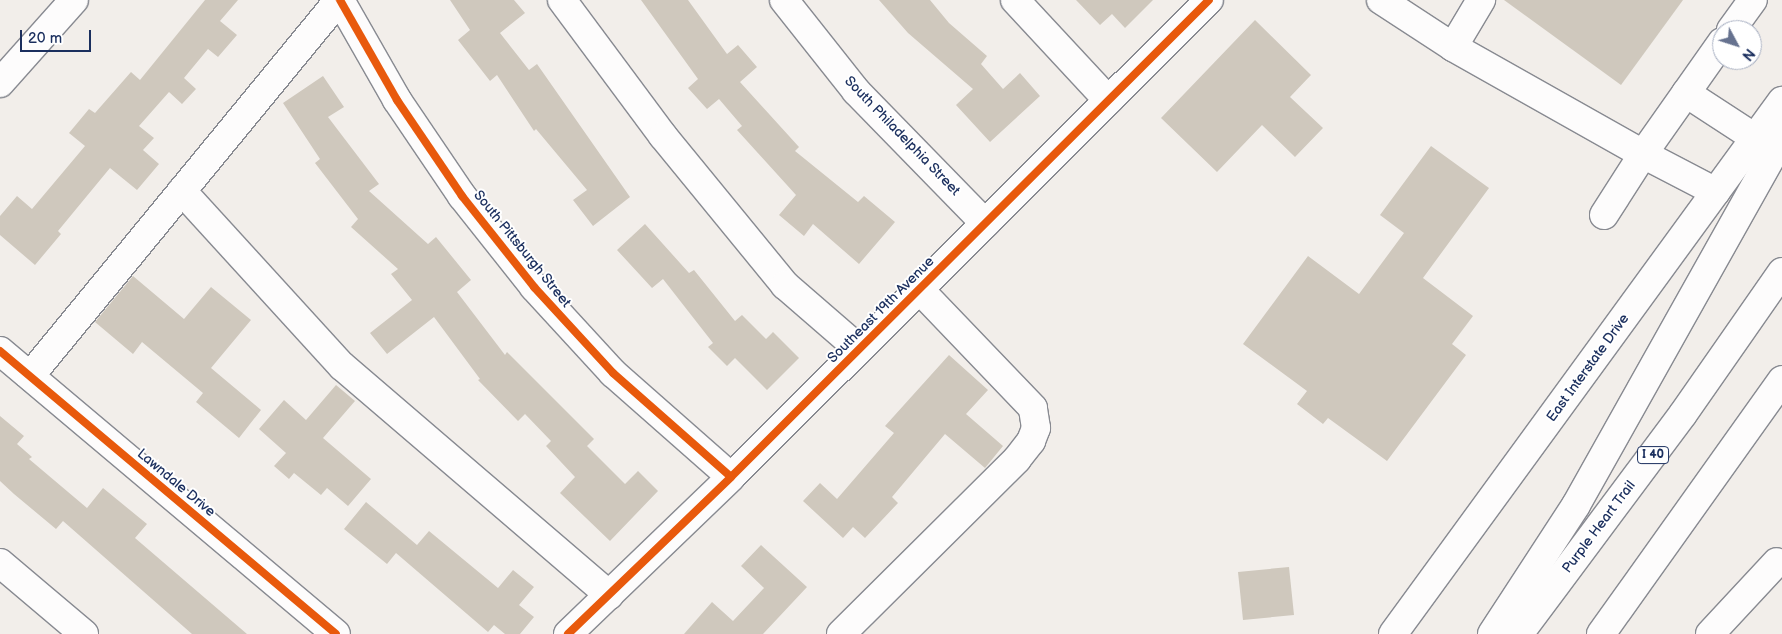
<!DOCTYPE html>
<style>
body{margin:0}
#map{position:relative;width:1782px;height:634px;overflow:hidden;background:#f2eeea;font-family:"Balsamiq Sans",sans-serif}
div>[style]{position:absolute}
.building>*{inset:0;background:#cfc8bd}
.roads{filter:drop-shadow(1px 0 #888a91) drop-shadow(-1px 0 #888a91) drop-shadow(0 1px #888a91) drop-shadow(0 -1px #888a91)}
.minor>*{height:28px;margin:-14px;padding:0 14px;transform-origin:14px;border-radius:14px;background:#fdfcfc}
.major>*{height:28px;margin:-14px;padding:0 14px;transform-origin:14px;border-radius:14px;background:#fdfcfc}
.highway>*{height:28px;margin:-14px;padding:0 14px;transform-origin:14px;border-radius:14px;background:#fdfcfc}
.cycleway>*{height:8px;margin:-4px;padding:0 4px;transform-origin:4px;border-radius:4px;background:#e8590c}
span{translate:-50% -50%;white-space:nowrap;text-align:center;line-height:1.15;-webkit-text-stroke:4px #fff;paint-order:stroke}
.shield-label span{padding:1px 4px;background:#fff;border:1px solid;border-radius:4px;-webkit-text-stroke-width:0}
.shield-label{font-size:12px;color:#1b2f5e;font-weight:700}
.street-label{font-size:14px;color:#1b2f5e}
.north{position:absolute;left:1712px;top:20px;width:50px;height:50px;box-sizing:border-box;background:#fff;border:1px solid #a4acbf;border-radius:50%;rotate:130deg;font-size:14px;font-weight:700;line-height:20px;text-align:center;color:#1b2f5e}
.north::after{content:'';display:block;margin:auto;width:18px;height:22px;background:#66728f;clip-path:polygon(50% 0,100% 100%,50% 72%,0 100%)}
.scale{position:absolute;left:20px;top:30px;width:71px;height:22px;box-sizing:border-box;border:2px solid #1b2f5e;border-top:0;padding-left:6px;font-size:15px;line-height:18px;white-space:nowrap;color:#1b2f5e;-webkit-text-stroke:4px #fff;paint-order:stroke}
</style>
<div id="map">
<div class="building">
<i style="clip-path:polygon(205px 0,238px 0,220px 21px,237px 35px,218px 57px,208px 49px,184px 78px,196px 89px,182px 104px,169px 92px,139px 126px,154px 138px,143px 150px,159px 164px,137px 190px,110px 168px,58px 231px,61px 234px,35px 265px,0 235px,0 216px,17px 196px,32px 209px,85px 146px,69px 133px,89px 109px,95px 113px,131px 72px,140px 80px)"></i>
<i style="clip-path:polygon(450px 0,514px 0,525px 13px,500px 33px,529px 70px,537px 64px,630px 197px,593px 226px,573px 200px,587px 190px,536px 129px,534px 131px,497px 75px,490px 81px,458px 40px,470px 30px)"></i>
<i style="clip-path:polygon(641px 0,688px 0,727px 54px,738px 45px,757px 67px,740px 82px,799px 147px,795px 151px,858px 202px,864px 196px,895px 222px,859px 264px,813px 224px,804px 236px,779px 215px,796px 195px,737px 130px,742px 126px,719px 99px,707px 109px,688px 88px,698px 79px)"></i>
<i style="clip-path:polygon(879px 0,930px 0,949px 23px,987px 56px,981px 64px,1003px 89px,1020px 73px,1040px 96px,990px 142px,956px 105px,973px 89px,908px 33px)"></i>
<i style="clip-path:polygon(1076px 0,1153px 0,1125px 28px,1112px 14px,1100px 25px)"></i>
<i style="clip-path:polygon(1504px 0,1683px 0,1621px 85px)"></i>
<i style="clip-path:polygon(1255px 20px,1311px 75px,1290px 97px,1323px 128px,1295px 157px,1262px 125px,1217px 172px,1161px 118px)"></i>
<i style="clip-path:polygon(323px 76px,344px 107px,328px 117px,379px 184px,369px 191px,428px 244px,436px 237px,471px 280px,457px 292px,505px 355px,507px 352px,594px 439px,587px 446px,625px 484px,638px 471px,658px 491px,610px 541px,560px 493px,575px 477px,546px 446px,551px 441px,525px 414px,518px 421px,478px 380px,480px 379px,434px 317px,387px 354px,370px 333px,412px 300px,391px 274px,398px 269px,351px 227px,358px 219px,315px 163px,320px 159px,283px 103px)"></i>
<i style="clip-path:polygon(1431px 146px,1489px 188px,1423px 278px,1473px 316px,1452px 344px,1466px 355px,1387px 461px,1328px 418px,1323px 424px,1297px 404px,1307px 391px,1243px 344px,1308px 256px,1359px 294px,1404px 233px,1380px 215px)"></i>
<i style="clip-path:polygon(645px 224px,689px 273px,694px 270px,735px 321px,742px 315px,766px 339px,773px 332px,799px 358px,767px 390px,735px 358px,727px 366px,708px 347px,713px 343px,663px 279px,652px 288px,617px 250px)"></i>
<i style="clip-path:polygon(133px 276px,184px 319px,211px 287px,251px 320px,211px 368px,261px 410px,239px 438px,196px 402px,203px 393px,142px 342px,133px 354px,95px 322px)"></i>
<i style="clip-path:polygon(949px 355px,988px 390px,966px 414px,1003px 446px,985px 468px,945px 434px,892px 497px,898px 503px,865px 538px,853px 527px,843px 538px,803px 501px,820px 483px,837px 499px,894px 433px,885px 426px)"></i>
<i style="clip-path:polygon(336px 385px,355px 401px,323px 438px,371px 479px,348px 506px,327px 488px,321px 495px,294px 473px,289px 479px,274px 466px,286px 453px,259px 429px,284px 400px,306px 420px)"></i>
<i style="clip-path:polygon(0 416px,24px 436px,17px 444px,32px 457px,29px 459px,87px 508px,103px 488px,147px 524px,135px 538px,247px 634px,192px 634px,63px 521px,56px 529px,14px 494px,0 481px)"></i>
<i style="clip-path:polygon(366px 502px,417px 545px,429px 531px,498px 588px,513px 570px,534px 587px,519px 605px,534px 617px,520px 634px,505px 634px,494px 625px,488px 632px,396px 553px,387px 564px,344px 529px)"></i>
<i style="clip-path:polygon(761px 545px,807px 587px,763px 634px,684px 634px,712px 602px,733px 621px,764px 588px,741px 566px)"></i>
<i style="clip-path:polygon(1289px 567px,1294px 615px,1243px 620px,1238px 572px)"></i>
</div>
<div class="roads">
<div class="minor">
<i style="left:340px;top:0;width:115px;rotate:60.3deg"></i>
<i style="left:397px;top:100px;width:116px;rotate:55.9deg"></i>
<i style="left:462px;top:196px;width:116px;rotate:51.6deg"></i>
<i style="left:534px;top:287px;width:117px;rotate:47.4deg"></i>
<i style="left:613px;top:373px;width:157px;rotate:41.4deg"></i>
<i style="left:562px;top:0;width:169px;rotate:53.4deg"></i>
<i style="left:663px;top:136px;width:193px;rotate:50.7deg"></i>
<i style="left:785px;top:285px;width:98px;rotate:40.9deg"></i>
<i style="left:784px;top:0;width:116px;rotate:51.6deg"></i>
<i style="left:856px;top:91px;width:185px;rotate:45.7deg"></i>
<i style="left:1015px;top:0;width:137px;rotate:47.1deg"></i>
<i style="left:1381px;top:0;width:86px;rotate:33.1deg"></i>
<i style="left:1453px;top:47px;width:218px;rotate:29.4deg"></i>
<i style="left:1643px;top:154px;width:137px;rotate:-54.8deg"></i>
<i style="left:1731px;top:30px;width:37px;rotate:-54deg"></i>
<i style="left:1453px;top:47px;width:55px;rotate:-59.2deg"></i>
<i style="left:0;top:83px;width:111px;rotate:-48.3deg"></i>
<i style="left:1686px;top:93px;width:82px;rotate:33.1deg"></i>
<i style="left:182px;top:191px;width:237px;rotate:47.6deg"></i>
<i style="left:342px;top:366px;width:352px;rotate:40.6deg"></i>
<i style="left:1604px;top:215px;width:72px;rotate:-57.4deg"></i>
<i style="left:1643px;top:154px;width:82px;rotate:27.5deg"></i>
<i style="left:0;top:351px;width:439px;rotate:40.1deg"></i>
<i style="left:30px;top:376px;width:487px;rotate:-50.6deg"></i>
<i style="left:0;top:563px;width:110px;rotate:40.2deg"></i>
<i style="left:568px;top:634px;width:226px;rotate:-43.9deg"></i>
<i style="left:731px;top:477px;width:675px;rotate:-44.94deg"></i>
<i style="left:841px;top:634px;width:248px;rotate:-44.8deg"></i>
<i style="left:1017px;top:459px;width:23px;rotate:-52deg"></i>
<i style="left:1031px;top:441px;width:14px;rotate:-69deg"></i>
<i style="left:1036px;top:428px;width:20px;rotate:-99deg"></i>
<i style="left:1033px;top:408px;width:165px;rotate:-133.8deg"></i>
</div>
<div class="major">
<i style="left:1393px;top:634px;width:660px;rotate:-53.88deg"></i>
</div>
<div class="highway">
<i style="left:1492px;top:634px;width:154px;rotate:-56.9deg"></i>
<i style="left:1576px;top:505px;width:421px;rotate:-60.7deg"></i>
<i style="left:1519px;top:634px;width:274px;rotate:-53.3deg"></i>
<i style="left:1683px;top:414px;width:173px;rotate:-55.1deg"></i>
<i style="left:1601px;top:634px;width:312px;rotate:-54.5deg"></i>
<i style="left:1710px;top:634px;width:98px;rotate:-47.1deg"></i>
</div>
</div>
<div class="cycleway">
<i style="left:340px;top:0;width:115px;rotate:60.3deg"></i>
<i style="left:397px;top:100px;width:116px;rotate:55.9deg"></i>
<i style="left:462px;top:196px;width:116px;rotate:51.6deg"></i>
<i style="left:534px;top:287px;width:117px;rotate:47.4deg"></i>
<i style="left:613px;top:373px;width:157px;rotate:41.4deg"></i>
<i style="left:0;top:351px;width:439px;rotate:40.1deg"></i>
<i style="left:568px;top:634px;width:226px;rotate:-43.9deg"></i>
<i style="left:731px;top:477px;width:675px;rotate:-44.94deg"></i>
</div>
<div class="shield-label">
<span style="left:1653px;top:455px">I 40</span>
</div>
<div class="street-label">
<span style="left:902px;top:136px;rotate:46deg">South Philadelphia Street</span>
<span style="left:522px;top:249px;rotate:51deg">South Pittsburgh Street</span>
<span style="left:881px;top:310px;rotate:-45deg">Southeast 19th Avenue</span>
<span style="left:1588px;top:368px;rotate:-54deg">East Interstate Drive</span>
<span style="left:176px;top:483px;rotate:40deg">Lawndale Drive</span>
<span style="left:1599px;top:527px;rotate:-53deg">Purple Heart Trail</span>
</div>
<div class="north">N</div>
<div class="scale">20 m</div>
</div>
